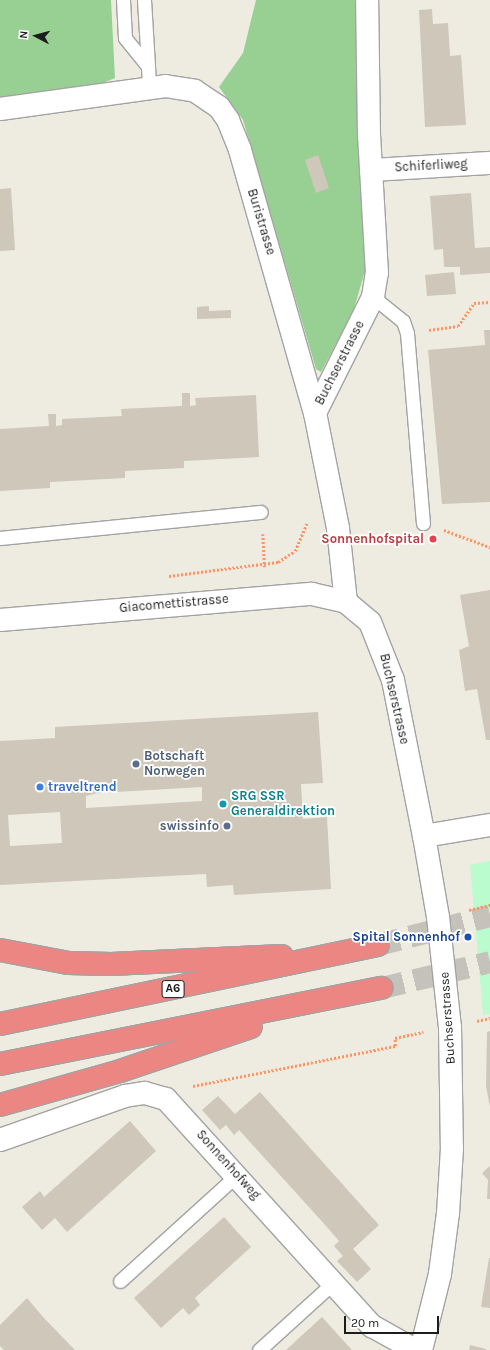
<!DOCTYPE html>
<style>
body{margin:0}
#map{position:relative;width:490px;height:1350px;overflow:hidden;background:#eeece1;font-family:Karla,sans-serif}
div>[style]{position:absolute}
.forest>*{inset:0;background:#98d093}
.park>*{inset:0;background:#bafccd}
.building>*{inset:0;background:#cec7ba}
.motorway-tunnel>*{height:22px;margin-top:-11px;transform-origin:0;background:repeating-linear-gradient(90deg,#c4c2ba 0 22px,transparent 0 33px)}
.path>*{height:2.5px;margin-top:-1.25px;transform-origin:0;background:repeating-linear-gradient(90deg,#ff9361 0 2px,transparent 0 4px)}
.roads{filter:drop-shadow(1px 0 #a3a3a3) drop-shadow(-1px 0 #a3a3a3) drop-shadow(0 1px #a3a3a3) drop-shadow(0 -1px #a3a3a3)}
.service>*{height:13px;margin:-6.5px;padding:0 6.5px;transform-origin:6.5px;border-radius:6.5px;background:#fff}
.minor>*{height:22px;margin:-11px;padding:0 11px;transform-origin:11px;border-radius:11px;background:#fff}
.motorway>*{height:22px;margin:-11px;padding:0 11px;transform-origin:11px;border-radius:11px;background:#eb8683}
.dots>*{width:11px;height:11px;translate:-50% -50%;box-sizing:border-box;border:2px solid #fff;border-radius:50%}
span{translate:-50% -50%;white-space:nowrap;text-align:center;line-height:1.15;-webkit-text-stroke:3.5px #fff;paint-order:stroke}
.shield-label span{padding:1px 3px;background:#fff;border:1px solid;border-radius:3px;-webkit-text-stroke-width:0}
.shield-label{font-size:12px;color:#1c1c1c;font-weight:700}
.street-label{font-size:13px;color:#1c1c1c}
.health-label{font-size:13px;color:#be3a42;font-weight:700}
.right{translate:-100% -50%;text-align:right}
.service-label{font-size:13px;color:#4e5e75;font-weight:700}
.left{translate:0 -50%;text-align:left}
.shop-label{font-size:13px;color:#366cbe;font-weight:700}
.culture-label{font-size:13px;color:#0d838f;font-weight:700}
.transit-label{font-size:13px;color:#164399;font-weight:700}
.north{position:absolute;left:16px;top:16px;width:40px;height:40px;-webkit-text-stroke:3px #fff;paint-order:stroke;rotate:276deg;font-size:11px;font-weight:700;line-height:16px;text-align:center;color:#1c1c1c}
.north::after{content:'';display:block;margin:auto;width:14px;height:18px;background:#1c1c1c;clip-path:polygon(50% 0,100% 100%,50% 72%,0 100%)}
.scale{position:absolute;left:344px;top:1316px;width:95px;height:18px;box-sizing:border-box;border:2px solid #1c1c1c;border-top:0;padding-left:5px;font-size:12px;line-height:14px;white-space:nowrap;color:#1c1c1c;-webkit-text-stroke:3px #fff;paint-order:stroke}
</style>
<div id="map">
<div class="forest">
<i style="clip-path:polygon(0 0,111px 0,115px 78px,98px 85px,0 99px)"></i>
<i style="clip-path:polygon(256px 0,358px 0,365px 271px,353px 312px,321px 372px,316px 369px,243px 120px,219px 87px,243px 53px)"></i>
</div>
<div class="park">
<i style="clip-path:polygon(490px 861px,490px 1014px,483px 1015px,470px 865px)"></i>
</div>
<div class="building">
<i style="clip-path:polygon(432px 9px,433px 24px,448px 23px,450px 56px,461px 55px,466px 125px,425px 127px,419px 10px)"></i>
<i style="clip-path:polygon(318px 155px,329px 188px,316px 193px,305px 160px)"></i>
<i style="clip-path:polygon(11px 188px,15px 250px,0 251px,0 189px)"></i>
<i style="clip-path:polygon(471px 193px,475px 248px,490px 247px,490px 273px,460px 275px,460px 267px,444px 267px,443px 249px,434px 250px,430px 196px)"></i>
<i style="clip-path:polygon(454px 272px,456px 294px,427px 296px,425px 275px)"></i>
<i style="clip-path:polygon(209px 306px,209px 311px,231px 310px,231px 318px,197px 319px,197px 307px)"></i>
<i style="clip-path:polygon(484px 330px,490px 330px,490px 502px,442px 504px,428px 350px,485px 345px)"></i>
<i style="clip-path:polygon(182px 393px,190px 393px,190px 406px,196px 405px,195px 398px,256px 395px,259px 457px,184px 461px,184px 468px,125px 471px,125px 478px,50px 482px,50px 488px,0 491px,0 429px,49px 426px,48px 414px,56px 414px,56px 426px,62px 425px,62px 419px,122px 416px,121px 409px,182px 406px)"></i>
<i style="clip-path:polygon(490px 590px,490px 740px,486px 740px,477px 689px,465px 691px,459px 650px,469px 646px,460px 595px)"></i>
<i style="clip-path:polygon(evenodd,318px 712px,323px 783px,301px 784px,303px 819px,327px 817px,331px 889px,234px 895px,233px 885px,207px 887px,206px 874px,0 885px,0 741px,55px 738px,55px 727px,318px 712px,202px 787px,202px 801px,86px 808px,86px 796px,98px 793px,202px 787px,318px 712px,60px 812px,62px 843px,10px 846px,8px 815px,60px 812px)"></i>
<i style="clip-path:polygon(490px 1031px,490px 1107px,486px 1086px,487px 1032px)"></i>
<i style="clip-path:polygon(260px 1092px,379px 1225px,353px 1249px,371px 1269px,357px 1282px,337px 1261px,343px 1256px,334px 1246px,339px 1241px,327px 1227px,239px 1130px,234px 1135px,226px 1125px,220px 1130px,202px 1110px,218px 1096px,235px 1114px)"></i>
<i style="clip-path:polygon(130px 1121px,156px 1151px,67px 1232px,55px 1218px,42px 1230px,22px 1207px,40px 1191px,44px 1197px)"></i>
<i style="clip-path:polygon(490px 1166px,490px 1199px,487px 1199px,488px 1180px,482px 1173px)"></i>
<i style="clip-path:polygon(224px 1217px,251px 1247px,195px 1298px,200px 1305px,189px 1315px,183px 1308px,161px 1328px,134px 1298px)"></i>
<i style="clip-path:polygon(489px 1258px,490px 1258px,490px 1308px,481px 1307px)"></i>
<i style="clip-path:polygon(27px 1298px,43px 1317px,75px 1350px,4px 1350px,0 1346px,0 1325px)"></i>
<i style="clip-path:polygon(322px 1317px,352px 1350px,286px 1350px,299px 1338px)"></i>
<i style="clip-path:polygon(470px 1345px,486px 1349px,486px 1350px,469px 1350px)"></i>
</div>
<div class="motorway-tunnel">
<i style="left:378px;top:945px;width:116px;rotate:-14.5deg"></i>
<i style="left:382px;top:988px;width:111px;rotate:-13.5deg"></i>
</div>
<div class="path">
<i style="left:429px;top:330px;width:29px;rotate:-8deg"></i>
<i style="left:458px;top:326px;width:28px;rotate:-55deg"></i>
<i style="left:474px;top:303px;width:16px;rotate:-4deg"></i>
<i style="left:444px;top:530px;width:49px;rotate:20.3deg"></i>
<i style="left:263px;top:534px;width:33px;rotate:87deg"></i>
<i style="left:169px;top:576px;width:110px;rotate:-7.3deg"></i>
<i style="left:278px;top:562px;width:20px;rotate:-33deg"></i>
<i style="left:295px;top:551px;width:30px;rotate:-67deg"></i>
<i style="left:469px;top:910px;width:22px;rotate:-13deg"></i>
<i style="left:477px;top:1021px;width:13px;rotate:-13deg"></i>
<i style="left:193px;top:1086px;width:206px;rotate:-11.2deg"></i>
<i style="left:395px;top:1046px;width:8px;rotate:-90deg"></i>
<i style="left:395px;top:1038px;width:29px;rotate:-12deg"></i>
</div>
<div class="roads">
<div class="service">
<i style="left:123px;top:0;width:38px;rotate:87deg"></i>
<i style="left:125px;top:38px;width:36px;rotate:51deg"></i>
<i style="left:148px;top:66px;width:22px;rotate:87deg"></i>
<i style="left:144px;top:0;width:66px;rotate:86.5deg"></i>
<i style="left:373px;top:297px;width:38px;rotate:39deg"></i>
<i style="left:403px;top:321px;width:13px;rotate:72deg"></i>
<i style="left:407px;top:333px;width:191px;rotate:85.2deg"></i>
<i style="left:0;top:538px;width:262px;rotate:-5.7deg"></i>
<i style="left:120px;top:1281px;width:158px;rotate:-42.2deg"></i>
<i style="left:259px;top:1350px;width:100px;rotate:-42.2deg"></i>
</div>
<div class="minor">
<i style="left:0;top:109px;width:167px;rotate:-7.9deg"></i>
<i style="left:165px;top:86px;width:30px;rotate:9deg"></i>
<i style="left:195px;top:91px;width:29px;rotate:34deg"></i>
<i style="left:219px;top:107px;width:16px;rotate:55deg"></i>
<i style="left:228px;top:120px;width:32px;rotate:68deg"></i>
<i style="left:240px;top:150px;width:273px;rotate:74.1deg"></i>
<i style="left:371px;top:170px;width:119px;rotate:-3.4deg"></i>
<i style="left:346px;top:602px;width:74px;rotate:-96.2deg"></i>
<i style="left:338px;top:528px;width:117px;rotate:-101.3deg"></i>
<i style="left:315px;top:413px;width:130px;rotate:-63.4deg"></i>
<i style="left:373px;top:297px;width:24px;rotate:-81deg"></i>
<i style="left:377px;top:273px;width:137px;rotate:-93.3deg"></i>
<i style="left:369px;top:136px;width:136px;rotate:-90.8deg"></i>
<i style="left:0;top:620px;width:313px;rotate:-4.8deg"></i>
<i style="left:312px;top:594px;width:35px;rotate:13deg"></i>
<i style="left:346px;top:602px;width:31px;rotate:40deg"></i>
<i style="left:370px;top:622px;width:62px;rotate:68.4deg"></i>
<i style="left:393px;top:680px;width:159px;rotate:78.8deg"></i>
<i style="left:424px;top:836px;width:82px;rotate:80.2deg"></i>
<i style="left:438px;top:917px;width:111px;rotate:83.8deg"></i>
<i style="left:450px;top:1027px;width:121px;rotate:89.1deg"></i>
<i style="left:452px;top:1148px;width:65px;rotate:93.5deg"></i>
<i style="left:448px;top:1213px;width:62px;rotate:97.5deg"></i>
<i style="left:440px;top:1274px;width:78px;rotate:104deg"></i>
<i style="left:424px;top:836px;width:67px;rotate:-9.5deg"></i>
<i style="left:0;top:1140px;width:133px;rotate:-19.4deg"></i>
<i style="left:125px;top:1096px;width:20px;rotate:-9deg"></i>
<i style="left:145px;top:1093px;width:22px;rotate:16deg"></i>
<i style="left:166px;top:1099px;width:307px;rotate:47.8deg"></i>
<i style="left:372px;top:1326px;width:49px;rotate:29.2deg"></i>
</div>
<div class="motorway">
<i style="left:0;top:950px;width:69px;rotate:10.8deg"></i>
<i style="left:68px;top:963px;width:43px;rotate:1.3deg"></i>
<i style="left:111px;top:964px;width:171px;rotate:-2.7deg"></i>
<i style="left:0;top:1024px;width:386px;rotate:-11.8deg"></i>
<i style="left:0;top:1064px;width:389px;rotate:-11.3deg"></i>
<i style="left:0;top:1105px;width:125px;rotate:-15.8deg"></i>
<i style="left:120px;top:1071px;width:138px;rotate:-18.6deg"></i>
</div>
</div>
<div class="dots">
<i style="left:433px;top:539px;background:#e0444e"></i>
<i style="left:136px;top:764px;background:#5c6f8a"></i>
<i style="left:40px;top:787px;background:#3f7fe0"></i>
<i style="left:223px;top:804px;background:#0f9aa8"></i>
<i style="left:227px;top:826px;background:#5c6f8a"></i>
<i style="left:468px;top:937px;background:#1a4fb4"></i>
</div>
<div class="shield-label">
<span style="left:173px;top:989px">A6</span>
</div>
<div class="street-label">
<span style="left:431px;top:166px;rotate:-3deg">Schiferliweg</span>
<span style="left:261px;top:222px;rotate:73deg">Buristrasse</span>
<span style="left:340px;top:363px;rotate:-63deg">Buchserstrasse</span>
<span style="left:174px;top:604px;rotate:-5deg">Giacomettistrasse</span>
<span style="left:394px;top:699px;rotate:77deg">Buchserstrasse</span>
<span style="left:448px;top:1018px;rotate:-94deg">Buchserstrasse</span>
<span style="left:228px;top:1165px;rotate:48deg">Sonnenhofweg</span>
</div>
<div class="health-label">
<span class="right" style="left:424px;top:539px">Sonnenhofspital</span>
</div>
<div class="service-label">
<span class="left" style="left:144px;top:764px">Botschaft<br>Norwegen</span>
<span class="right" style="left:219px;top:826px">swissinfo</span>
</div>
<div class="shop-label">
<span class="left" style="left:48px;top:787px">traveltrend</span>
</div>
<div class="culture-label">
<span class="left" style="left:231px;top:804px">SRG SSR<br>Generaldirektion</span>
</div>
<div class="transit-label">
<span class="right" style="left:460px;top:937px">Spital Sonnenhof</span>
</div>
<div class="north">N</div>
<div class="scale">20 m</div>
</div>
